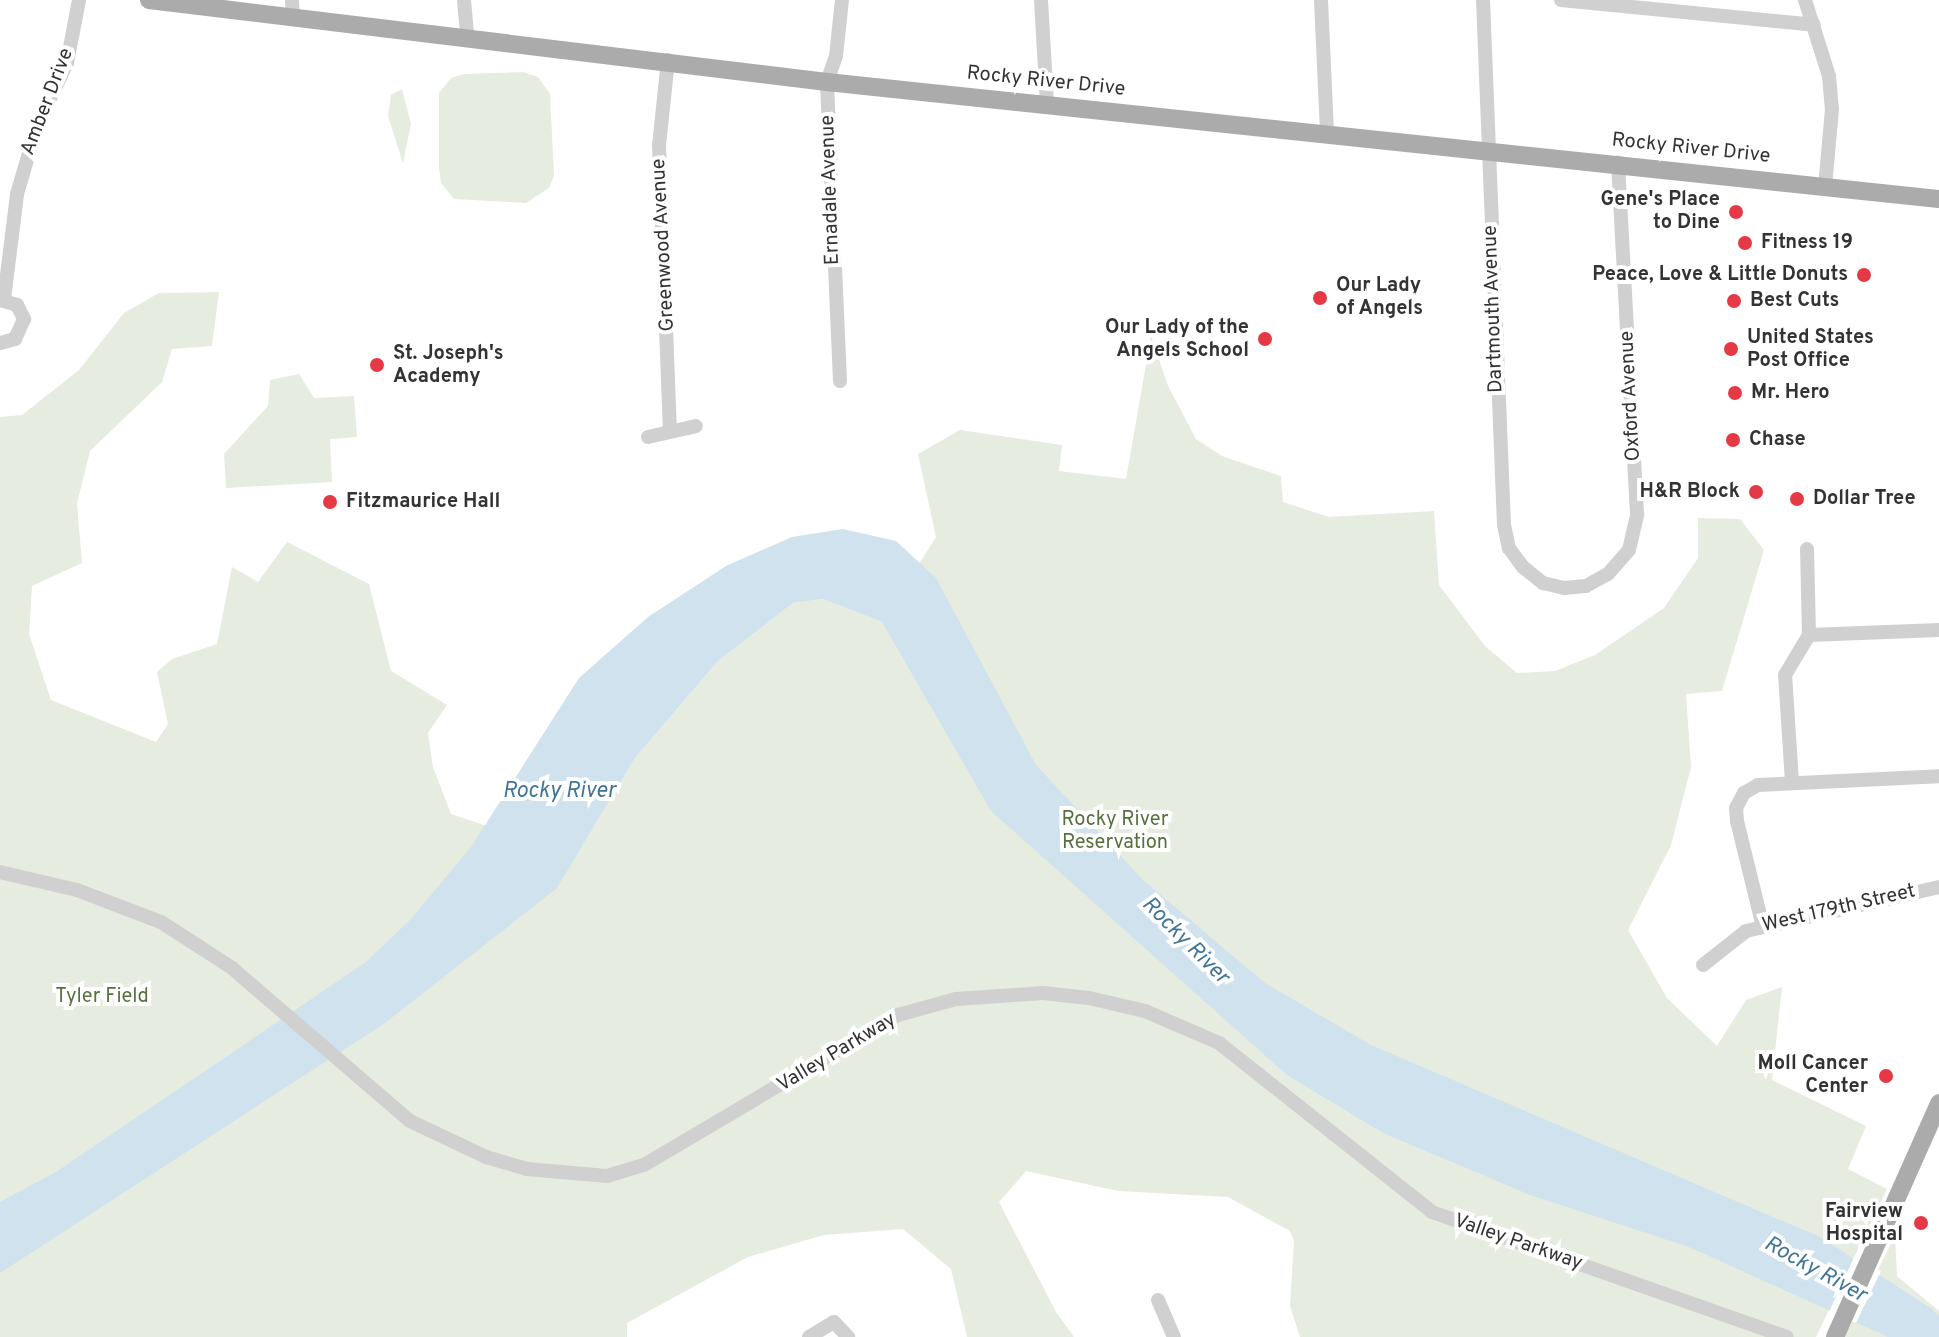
<!DOCTYPE html>
<style>
body{margin:0}
#map{position:relative;width:1939px;height:1337px;overflow:hidden;background:#fff;font-family:Overpass,sans-serif}
div>[style]{position:absolute}
.green>*{inset:0;background:#e6ecdf}
.water>*{inset:0;background:#cfe2ee}
.pier>*{inset:0;background:#fff}
.minor>*{height:14px;margin:-7px;padding:0 7px;transform-origin:7px;border-radius:7px;background:#d0d0d0}
.major>*{height:18px;margin:-9px;padding:0 9px;transform-origin:9px;border-radius:9px;background:#ababab}
.dots>*{width:22px;height:22px;translate:-50% -50%;box-sizing:border-box;border:4px solid #fff;border-radius:50%}
span{translate:-50% -50%;white-space:nowrap;text-align:center;line-height:1.15;-webkit-text-stroke:8px #fff;paint-order:stroke}
.street-label{font-size:20px;color:#333}
.poi-label{font-size:20px;color:#333;font-weight:700}
.right{translate:-100% -50%;text-align:right}
.left{translate:0 -50%;text-align:left}
.park-label{font-size:20px;color:#56703f}
.water-label{font-size:22px;color:#3f7597;font-style:italic}
</style>
<div id="map">
<div class="green">
<i style="clip-path:polygon(523px 72px,538px 77px,550px 94px,554px 176px,549px 188px,526px 203px,454px 199px,441px 183px,439px 168px,439px 93px,451px 78px,464px 74px)"></i>
<i style="clip-path:polygon(402px 89px,411px 124px,403px 163px,388px 116px,391px 95px)"></i>
<i style="clip-path:polygon(219px 292px,212px 346px,172px 349px,162px 382px,90px 451px,77px 504px,82px 563px,32px 586px,29px 634px,51px 700px,156px 742px,168px 724px,157px 672px,172px 659px,217px 644px,232px 567px,258px 582px,287px 542px,369px 584px,391px 671px,447px 705px,428px 733px,433px 767px,451px 814px,576px 856px,635px 758px,718px 661px,793px 603px,823px 599px,882px 622px,936px 537px,918px 454px,960px 430px,1062px 445px,1059px 471px,1126px 479px,1151px 336px,1168px 386px,1196px 439px,1222px 456px,1281px 476px,1283px 502px,1329px 517px,1434px 511px,1439px 585px,1485px 646px,1517px 673px,1555px 671px,1595px 655px,1664px 608px,1698px 558px,1698px 518px,1740px 519px,1764px 550px,1722px 691px,1686px 694px,1691px 767px,1671px 845px,1628px 930px,1667px 998px,1717px 1046px,1746px 1000px,1782px 987px,1772px 1080px,1866px 1126px,1848px 1169px,1887px 1189px,1816px 1337px,1300px 1337px,1290px 1306px,1294px 1241px,1290px 1231px,1228px 1197px,1118px 1191px,1026px 1171px,999px 1202px,1056px 1312px,1074px 1337px,967px 1337px,951px 1269px,903px 1229px,824px 1235px,748px 1257px,627px 1323px,627px 1337px,0 1337px,0 417px,22px 415px,79px 370px,124px 313px,159px 293px)"></i>
<i style="clip-path:polygon(299px 374px,314px 398px,354px 396px,357px 437px,330px 439px,332px 482px,226px 488px,224px 454px,268px 406px,270px 380px)"></i>
<i style="clip-path:polygon(1895px 1236px,1897px 1276px,1939px 1311px,1939px 1337px,1844px 1337px)"></i>
</div>
<div class="water">
<i style="clip-path:polygon(843px 529px,896px 541px,936px 578px,1036px 765px,1143px 880px,1265px 983px,1371px 1045px,1820px 1237px,1932px 1309px,1939px 1316px,1939px 1337px,1888px 1337px,1689px 1247px,1530px 1195px,1383px 1133px,1287px 1075px,991px 811px,882px 622px,823px 599px,793px 603px,718px 661px,635px 758px,557px 888px,385px 1023px,0 1273px,0 1202px,56px 1172px,366px 962px,411px 919px,471px 847px,579px 678px,648px 617px,726px 566px,792px 537px)"></i>
</div>
<div class="pier">
<i style="clip-path:polygon(1855px 1255px,1881px 1271px,1856px 1323px,1829px 1312px)"></i>
</div>
<div class="minor">
<i style="left:292px;top:0;width:17px;rotate:87deg"></i>
<i style="left:464px;top:0;width:37px;rotate:85deg"></i>
<i style="left:1041px;top:0;width:104px;rotate:86.7deg"></i>
<i style="left:1321px;top:0;width:134px;rotate:87.4deg"></i>
<i style="left:1483px;top:0;width:525px;rotate:87.71deg"></i>
<i style="left:1504px;top:525px;width:24px;rotate:78deg"></i>
<i style="left:1509px;top:548px;width:24px;rotate:54deg"></i>
<i style="left:1523px;top:567px;width:26px;rotate:39deg"></i>
<i style="left:1543px;top:583px;width:22px;rotate:13deg"></i>
<i style="left:1564px;top:588px;width:22px;rotate:-5deg"></i>
<i style="left:1586px;top:586px;width:25px;rotate:-29deg"></i>
<i style="left:1608px;top:574px;width:32px;rotate:-49deg"></i>
<i style="left:1629px;top:550px;width:37px;rotate:-77deg"></i>
<i style="left:1637px;top:514px;width:352px;rotate:-93.1deg"></i>
<i style="left:1561px;top:0;width:254px;rotate:5.6deg"></i>
<i style="left:1805px;top:0;width:80px;rotate:72.5deg"></i>
<i style="left:1829px;top:76px;width:33px;rotate:85deg"></i>
<i style="left:1832px;top:109px;width:78px;rotate:95.1deg"></i>
<i style="left:668px;top:60px;width:86px;rotate:96deg"></i>
<i style="left:659px;top:146px;width:286px;rotate:87.8deg"></i>
<i style="left:4px;top:299px;width:106px;rotate:-82.9deg"></i>
<i style="left:17px;top:194px;width:71px;rotate:-73.6deg"></i>
<i style="left:37px;top:126px;width:70px;rotate:-64.5deg"></i>
<i style="left:67px;top:63px;width:64px;rotate:-79.2deg"></i>
<i style="left:0;top:300px;width:18px;rotate:16deg"></i>
<i style="left:17px;top:305px;width:16px;rotate:63deg"></i>
<i style="left:24px;top:319px;width:22px;rotate:114deg"></i>
<i style="left:15px;top:339px;width:16px;rotate:165deg"></i>
<i style="left:840px;top:381px;width:299px;rotate:-92.5deg"></i>
<i style="left:827px;top:82px;width:28px;rotate:-71deg"></i>
<i style="left:836px;top:56px;width:56px;rotate:-83.9deg"></i>
<i style="left:648px;top:437px;width:49px;rotate:-12.9deg"></i>
<i style="left:1809px;top:635px;width:130px;rotate:-2.2deg"></i>
<i style="left:1792px;top:782px;width:107px;rotate:-93.7deg"></i>
<i style="left:1785px;top:675px;width:47px;rotate:-59deg"></i>
<i style="left:1809px;top:635px;width:86px;rotate:-91.3deg"></i>
<i style="left:0;top:872px;width:79px;rotate:13.2deg"></i>
<i style="left:77px;top:890px;width:90px;rotate:20.9deg"></i>
<i style="left:161px;top:922px;width:85px;rotate:32.9deg"></i>
<i style="left:232px;top:968px;width:235px;rotate:40.7deg"></i>
<i style="left:410px;top:1121px;width:84px;rotate:25.3deg"></i>
<i style="left:486px;top:1157px;width:43px;rotate:16.3deg"></i>
<i style="left:527px;top:1169px;width:80px;rotate:5deg"></i>
<i style="left:607px;top:1176px;width:39px;rotate:-17deg"></i>
<i style="left:644px;top:1165px;width:295px;rotate:-30.6deg"></i>
<i style="left:898px;top:1015px;width:60px;rotate:-15.4deg"></i>
<i style="left:956px;top:999px;width:87px;rotate:-3.9deg"></i>
<i style="left:1043px;top:993px;width:46px;rotate:6.2deg"></i>
<i style="left:1089px;top:998px;width:57px;rotate:13.1deg"></i>
<i style="left:1145px;top:1011px;width:81px;rotate:23.4deg"></i>
<i style="left:1219px;top:1043px;width:272px;rotate:38.4deg"></i>
<i style="left:1432px;top:1212px;width:376px;rotate:19.4deg"></i>
<i style="left:1763px;top:927px;width:109px;rotate:-103.8deg"></i>
<i style="left:1737px;top:821px;width:13px;rotate:-94deg"></i>
<i style="left:1736px;top:808px;width:17px;rotate:-62deg"></i>
<i style="left:1744px;top:793px;width:16px;rotate:-30deg"></i>
<i style="left:1758px;top:785px;width:181px;rotate:-2.8deg"></i>
<i style="left:1703px;top:965px;width:55px;rotate:-38.3deg"></i>
<i style="left:1746px;top:931px;width:198px;rotate:-12.8deg"></i>
<i style="left:1158px;top:1300px;width:40px;rotate:66.6deg"></i>
<i style="left:809px;top:1337px;width:29px;rotate:-31deg"></i>
<i style="left:834px;top:1322px;width:21px;rotate:47deg"></i>
</div>
<div class="major">
<i style="left:149px;top:0;width:683px;rotate:6.9deg"></i>
<i style="left:827px;top:82px;width:1118px;rotate:6.01deg"></i>
<i style="left:1835px;top:1337px;width:256px;rotate:-66deg"></i>
</div>
<div class="dots">
<i style="left:1736px;top:212px;background:#e63946"></i>
<i style="left:1745px;top:243px;background:#e63946"></i>
<i style="left:1864px;top:275px;background:#e63946"></i>
<i style="left:1320px;top:298px;background:#e63946"></i>
<i style="left:1734px;top:301px;background:#e63946"></i>
<i style="left:1265px;top:339px;background:#e63946"></i>
<i style="left:1731px;top:349px;background:#e63946"></i>
<i style="left:377px;top:365px;background:#e63946"></i>
<i style="left:1735px;top:393px;background:#e63946"></i>
<i style="left:1733px;top:440px;background:#e63946"></i>
<i style="left:1756px;top:492px;background:#e63946"></i>
<i style="left:1797px;top:499px;background:#e63946"></i>
<i style="left:330px;top:502px;background:#e63946"></i>
<i style="left:1886px;top:1076px;background:#e63946"></i>
<i style="left:1921px;top:1223px;background:#e63946"></i>
</div>
<div class="street-label">
<span style="left:1046px;top:82px;rotate:6deg">Rocky River Drive</span>
<span style="left:48px;top:102px;rotate:-69deg">Amber Drive</span>
<span style="left:1691px;top:149px;rotate:6deg">Rocky River Drive</span>
<span style="left:831px;top:190px;rotate:-92deg">Ernadale Avenue</span>
<span style="left:664px;top:245px;rotate:-93deg">Greenwood Avenue</span>
<span style="left:1494px;top:309px;rotate:-92deg">Dartmouth Avenue</span>
<span style="left:1631px;top:396px;rotate:-93deg">Oxford Avenue</span>
<span style="left:1839px;top:909px;rotate:-13deg">West 179th Street</span>
<span style="left:837px;top:1053px;rotate:-31deg">Valley Parkway</span>
<span style="left:1518px;top:1243px;rotate:19deg">Valley Parkway</span>
</div>
<div class="poi-label">
<span class="right" style="left:1720px;top:212px">Gene's Place<br>to Dine</span>
<span class="left" style="left:1761px;top:243px">Fitness 19</span>
<span class="right" style="left:1848px;top:275px">Peace, Love &amp; Little Donuts</span>
<span class="left" style="left:1336px;top:298px">Our Lady<br>of Angels</span>
<span class="left" style="left:1750px;top:301px">Best Cuts</span>
<span class="right" style="left:1249px;top:340px">Our Lady of the<br>Angels School</span>
<span class="left" style="left:1747px;top:350px">United States<br>Post Office</span>
<span class="left" style="left:393px;top:366px">St. Joseph's<br>Academy</span>
<span class="left" style="left:1751px;top:393px">Mr. Hero</span>
<span class="left" style="left:1749px;top:440px">Chase</span>
<span class="right" style="left:1740px;top:492px">H&amp;R Block</span>
<span class="left" style="left:1813px;top:499px">Dollar Tree</span>
<span class="left" style="left:346px;top:502px">Fitzmaurice Hall</span>
<span class="right" style="left:1868px;top:1076px">Moll Cancer<br>Center</span>
<span class="right" style="left:1903px;top:1224px">Fairview<br>Hospital</span>
</div>
<div class="park-label">
<span style="left:1115px;top:832px">Rocky River<br>Reservation</span>
<span style="left:102px;top:997px">Tyler Field</span>
</div>
<div class="water-label">
<span style="left:559px;top:792px">Rocky River</span>
<span style="left:1185px;top:941px;rotate:45deg">Rocky River</span>
<span style="left:1815px;top:1270px;rotate:29deg">Rocky River</span>
</div>
</div>
